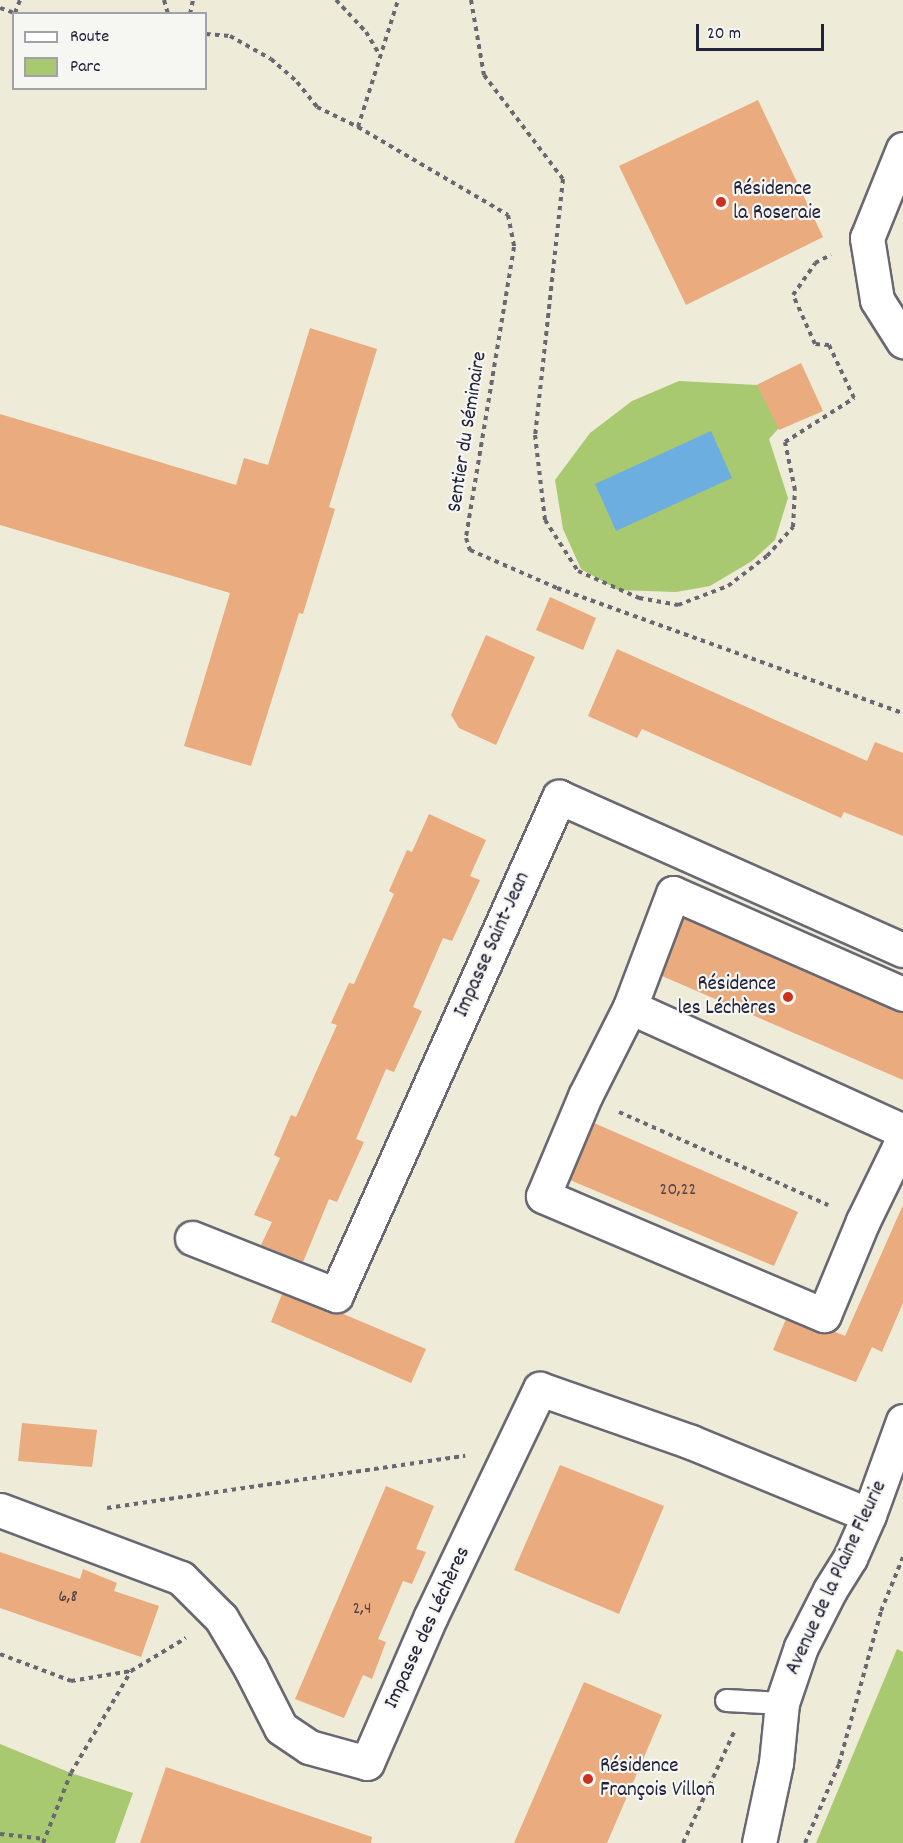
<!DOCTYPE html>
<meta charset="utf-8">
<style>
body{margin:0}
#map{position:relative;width:903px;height:1843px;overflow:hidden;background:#eeebd8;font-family:Dekko,sans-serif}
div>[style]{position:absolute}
.green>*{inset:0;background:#a9c971}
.water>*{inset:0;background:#6caee0}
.building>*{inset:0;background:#eaab7e}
.path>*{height:4px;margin-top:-2px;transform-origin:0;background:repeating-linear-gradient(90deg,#696872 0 4.5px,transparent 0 9px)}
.roads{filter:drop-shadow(2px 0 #696872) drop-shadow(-2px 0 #696872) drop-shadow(0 2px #696872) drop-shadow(0 -2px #696872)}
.service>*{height:21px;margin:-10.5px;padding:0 10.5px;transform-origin:10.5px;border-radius:10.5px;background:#fff}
.minor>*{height:33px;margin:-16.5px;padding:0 16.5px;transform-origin:16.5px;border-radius:16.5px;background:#fff}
.tertiary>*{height:33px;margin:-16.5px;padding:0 16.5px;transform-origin:16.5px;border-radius:16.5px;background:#fff}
.dots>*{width:16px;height:16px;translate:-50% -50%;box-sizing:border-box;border:3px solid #f6f6f2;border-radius:50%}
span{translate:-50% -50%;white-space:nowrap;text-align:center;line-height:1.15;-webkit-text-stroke:4.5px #f6f6f2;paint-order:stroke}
.number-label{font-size:18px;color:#54444c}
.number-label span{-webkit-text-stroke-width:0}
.poi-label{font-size:21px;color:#22223b}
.left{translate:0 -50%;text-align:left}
.right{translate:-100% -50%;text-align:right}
.street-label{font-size:21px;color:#22223b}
.legend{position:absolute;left:12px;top:12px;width:195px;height:78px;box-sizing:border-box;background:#f6f6f2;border:2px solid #a1a1a9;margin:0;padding:8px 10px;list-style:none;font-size:18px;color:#22223b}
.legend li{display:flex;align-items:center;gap:12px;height:30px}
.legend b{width:30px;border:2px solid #a1a1a9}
.scale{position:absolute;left:696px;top:24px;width:128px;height:27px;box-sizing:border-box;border:3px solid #22223b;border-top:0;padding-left:8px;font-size:18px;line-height:21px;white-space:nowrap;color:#22223b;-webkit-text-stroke:4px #f6f6f2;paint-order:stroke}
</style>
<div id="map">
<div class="green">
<i style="clip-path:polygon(785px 371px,797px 393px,818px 413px,779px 428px,769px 439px,788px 498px,775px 540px,752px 561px,710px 586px,676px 592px,618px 590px,581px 569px,563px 529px,555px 480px,590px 433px,632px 401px,679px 381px,757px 385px)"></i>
<i style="clip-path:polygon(897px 1649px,903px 1652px,903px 1843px,816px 1843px)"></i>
<i style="clip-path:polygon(0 1744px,71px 1773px,133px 1793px,115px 1843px,0 1843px)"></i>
</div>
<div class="water">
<i style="clip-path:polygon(711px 431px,732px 478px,616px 531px,595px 484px)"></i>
</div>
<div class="building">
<i style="clip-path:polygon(758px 100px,823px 237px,686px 305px,619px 166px)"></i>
<i style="clip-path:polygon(310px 328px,377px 349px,329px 507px,335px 509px,303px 614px,299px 613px,251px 766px,184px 746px,230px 593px,0 525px,0 414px,236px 485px,244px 458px,268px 465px)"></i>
<i style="clip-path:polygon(801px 363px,823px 411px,779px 430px,757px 385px)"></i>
<i style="clip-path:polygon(550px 597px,596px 618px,583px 650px,536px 630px)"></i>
<i style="clip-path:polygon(486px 635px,535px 657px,496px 745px,459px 728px,451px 715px)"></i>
<i style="clip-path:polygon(617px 649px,867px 761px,875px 742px,903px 753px,903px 836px,844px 812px,841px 818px,642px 729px,637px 738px,588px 716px)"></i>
<i style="clip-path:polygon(429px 814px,486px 840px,470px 876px,480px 880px,452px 941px,443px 938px,413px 1007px,422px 1011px,394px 1072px,386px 1069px,356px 1139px,364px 1142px,337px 1202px,329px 1199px,303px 1262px,261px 1245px,272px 1222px,254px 1215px,280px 1158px,274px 1155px,291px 1115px,296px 1117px,337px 1025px,331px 1023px,349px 983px,354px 984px,394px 894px,389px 891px,407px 850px,412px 852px)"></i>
<i style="clip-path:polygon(683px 918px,903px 1013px,903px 1080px,662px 976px)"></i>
<i style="clip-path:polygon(594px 1123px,798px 1212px,774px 1266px,570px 1180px)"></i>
<i style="clip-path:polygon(903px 1205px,903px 1303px,882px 1352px,872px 1347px,856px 1382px,773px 1350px,786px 1319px,817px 1332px,833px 1331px,845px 1336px)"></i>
<i style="clip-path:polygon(282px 1294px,329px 1312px,341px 1313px,426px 1349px,411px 1383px,271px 1322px)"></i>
<i style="clip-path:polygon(22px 1423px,97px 1430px,92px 1467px,18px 1461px)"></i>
<i style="clip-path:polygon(560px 1465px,664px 1506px,619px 1614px,514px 1570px)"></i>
<i style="clip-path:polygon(386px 1486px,434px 1506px,416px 1549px,426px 1552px,412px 1584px,403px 1581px,378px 1639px,386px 1642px,372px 1679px,363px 1675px,344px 1718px,295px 1699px)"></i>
<i style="clip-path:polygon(0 1552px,80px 1579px,83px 1569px,117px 1583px,114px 1591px,159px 1606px,141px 1657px,0 1608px)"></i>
<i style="clip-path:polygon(584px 1682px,662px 1715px,607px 1843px,514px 1843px)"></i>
<i style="clip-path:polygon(166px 1767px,372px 1837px,371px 1843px,140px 1843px)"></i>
</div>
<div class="path">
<i style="left:164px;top:0;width:15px;rotate:74deg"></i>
<i style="left:336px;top:0;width:44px;rotate:46.8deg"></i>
<i style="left:366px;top:32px;width:29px;rotate:59deg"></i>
<i style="left:471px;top:0;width:76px;rotate:80.2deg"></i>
<i style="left:484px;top:75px;width:131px;rotate:52.8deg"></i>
<i style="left:563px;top:179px;width:258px;rotate:96.2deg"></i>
<i style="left:535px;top:435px;width:86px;rotate:83.3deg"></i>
<i style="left:545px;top:520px;width:61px;rotate:57.1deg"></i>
<i style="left:578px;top:571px;width:67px;rotate:23.9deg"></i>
<i style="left:639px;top:598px;width:40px;rotate:10deg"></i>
<i style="left:678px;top:605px;width:53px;rotate:-20.8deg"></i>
<i style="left:728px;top:586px;width:49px;rotate:-37.6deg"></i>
<i style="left:767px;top:556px;width:39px;rotate:-48deg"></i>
<i style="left:793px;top:527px;width:37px;rotate:-87deg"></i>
<i style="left:795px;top:490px;width:49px;rotate:-101.8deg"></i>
<i style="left:785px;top:442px;width:82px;rotate:-32.5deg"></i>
<i style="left:854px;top:398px;width:59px;rotate:-115.3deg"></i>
<i style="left:829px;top:345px;width:14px;rotate:-176deg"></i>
<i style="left:815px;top:344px;width:54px;rotate:-114.2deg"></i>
<i style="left:793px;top:295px;width:39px;rotate:-55deg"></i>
<i style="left:815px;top:263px;width:18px;rotate:-27deg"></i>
<i style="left:0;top:8px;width:18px;rotate:19deg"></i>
<i style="left:15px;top:13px;width:14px;rotate:-69deg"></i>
<i style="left:190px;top:14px;width:14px;rotate:-78deg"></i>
<i style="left:206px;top:34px;width:24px;rotate:5deg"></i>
<i style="left:230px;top:36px;width:47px;rotate:29.3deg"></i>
<i style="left:271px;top:59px;width:35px;rotate:41deg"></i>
<i style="left:297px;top:82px;width:32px;rotate:51deg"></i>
<i style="left:317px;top:107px;width:46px;rotate:26deg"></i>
<i style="left:358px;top:127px;width:174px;rotate:30.4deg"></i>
<i style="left:508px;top:215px;width:33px;rotate:79deg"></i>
<i style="left:514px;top:247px;width:295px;rotate:99.4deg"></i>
<i style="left:466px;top:538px;width:13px;rotate:72deg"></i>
<i style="left:470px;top:550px;width:95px;rotate:23.6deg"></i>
<i style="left:557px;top:588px;width:368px;rotate:19.9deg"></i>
<i style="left:358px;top:127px;width:133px;rotate:-72.5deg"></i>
<i style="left:619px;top:1112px;width:229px;rotate:24deg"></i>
<i style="left:107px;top:1508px;width:362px;rotate:-8.3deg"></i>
<i style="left:0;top:1654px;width:76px;rotate:20.8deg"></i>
<i style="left:71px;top:1681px;width:61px;rotate:-9.5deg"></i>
<i style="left:131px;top:1671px;width:64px;rotate:-31deg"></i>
<i style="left:0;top:1834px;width:45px;rotate:6.3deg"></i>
<i style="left:43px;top:1843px;width:75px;rotate:-68.2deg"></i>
<i style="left:71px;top:1773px;width:118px;rotate:-59.5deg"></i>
<i style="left:683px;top:1843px;width:122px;rotate:-65.3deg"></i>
<i style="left:805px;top:1843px;width:86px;rotate:-66.7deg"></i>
<i style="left:839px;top:1764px;width:159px;rotate:-74.6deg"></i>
<i style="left:881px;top:1611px;width:58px;rotate:-67.8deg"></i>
</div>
<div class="roads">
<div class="service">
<i style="left:726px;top:1700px;width:56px;rotate:3.1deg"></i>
</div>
<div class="minor">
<i style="left:903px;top:149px;width:96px;rotate:112deg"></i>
<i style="left:867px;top:238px;width:63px;rotate:80.8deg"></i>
<i style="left:877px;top:300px;width:49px;rotate:57.6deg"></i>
<i style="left:903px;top:994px;width:251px;rotate:-156.3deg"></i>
<i style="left:673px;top:893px;width:122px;rotate:110.7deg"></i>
<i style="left:630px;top:1007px;width:300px;rotate:24.4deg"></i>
<i style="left:630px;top:1007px;width:100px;rotate:116.8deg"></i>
<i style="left:585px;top:1096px;width:108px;rotate:112.8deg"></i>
<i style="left:543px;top:1196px;width:305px;rotate:23deg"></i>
<i style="left:824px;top:1315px;width:102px;rotate:-67.5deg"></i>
<i style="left:863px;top:1221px;width:91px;rotate:-64deg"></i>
<i style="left:192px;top:1238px;width:155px;rotate:21.6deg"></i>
<i style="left:336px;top:1295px;width:546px;rotate:-65.88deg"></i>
<i style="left:559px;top:797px;width:376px;rotate:24deg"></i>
<i style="left:0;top:1510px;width:193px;rotate:20.6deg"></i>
<i style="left:181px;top:1578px;width:57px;rotate:45deg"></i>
<i style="left:221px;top:1618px;width:57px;rotate:59.4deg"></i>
<i style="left:250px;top:1667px;width:68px;rotate:63.1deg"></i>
<i style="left:281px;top:1728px;width:34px;rotate:34deg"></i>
<i style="left:309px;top:1747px;width:60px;rotate:15.4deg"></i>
<i style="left:367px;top:1763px;width:160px;rotate:-66.5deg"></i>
<i style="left:431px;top:1616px;width:252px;rotate:-64.4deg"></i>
<i style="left:540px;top:1389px;width:160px;rotate:19.3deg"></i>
<i style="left:691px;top:1442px;width:192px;rotate:22.3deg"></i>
</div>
<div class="tertiary">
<i style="left:759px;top:1843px;width:82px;rotate:-78deg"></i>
<i style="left:776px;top:1763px;width:60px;rotate:-84.3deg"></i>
<i style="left:782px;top:1703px;width:59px;rotate:-71.3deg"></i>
<i style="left:801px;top:1647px;width:64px;rotate:-63deg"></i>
<i style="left:830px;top:1590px;width:38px;rotate:-58deg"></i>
<i style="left:850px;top:1558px;width:47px;rotate:-66.2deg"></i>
<i style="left:869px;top:1515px;width:100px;rotate:-70.1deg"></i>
</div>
</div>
<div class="dots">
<i style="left:721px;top:202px;background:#c8321e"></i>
<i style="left:788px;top:997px;background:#c8321e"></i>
<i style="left:588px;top:1779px;background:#c8321e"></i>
</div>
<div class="number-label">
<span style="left:678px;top:1191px">20,22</span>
<span style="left:68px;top:1598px">6,8</span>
<span style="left:362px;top:1610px">2,4</span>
</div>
<div class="poi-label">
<span class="left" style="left:733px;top:202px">Résidence<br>la Roseraie</span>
<span class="right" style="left:776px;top:997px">Résidence<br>les Léchères</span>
<span class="left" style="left:600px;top:1779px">Résidence<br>François Villon</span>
</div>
<div class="street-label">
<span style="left:468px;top:432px;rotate:-81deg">Sentier du Séminaire</span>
<span style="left:493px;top:945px;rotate:-66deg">Impasse Saint-Jean</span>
<span style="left:837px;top:1578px;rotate:-65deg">Avenue de la Plaine Fleurie</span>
<span style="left:428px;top:1628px;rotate:-65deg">Impasse des Léchères</span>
</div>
<ul class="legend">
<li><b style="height:8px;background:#fff"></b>Route</li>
<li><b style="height:16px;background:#a9c971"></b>Parc</li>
</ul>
<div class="scale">20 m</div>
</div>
